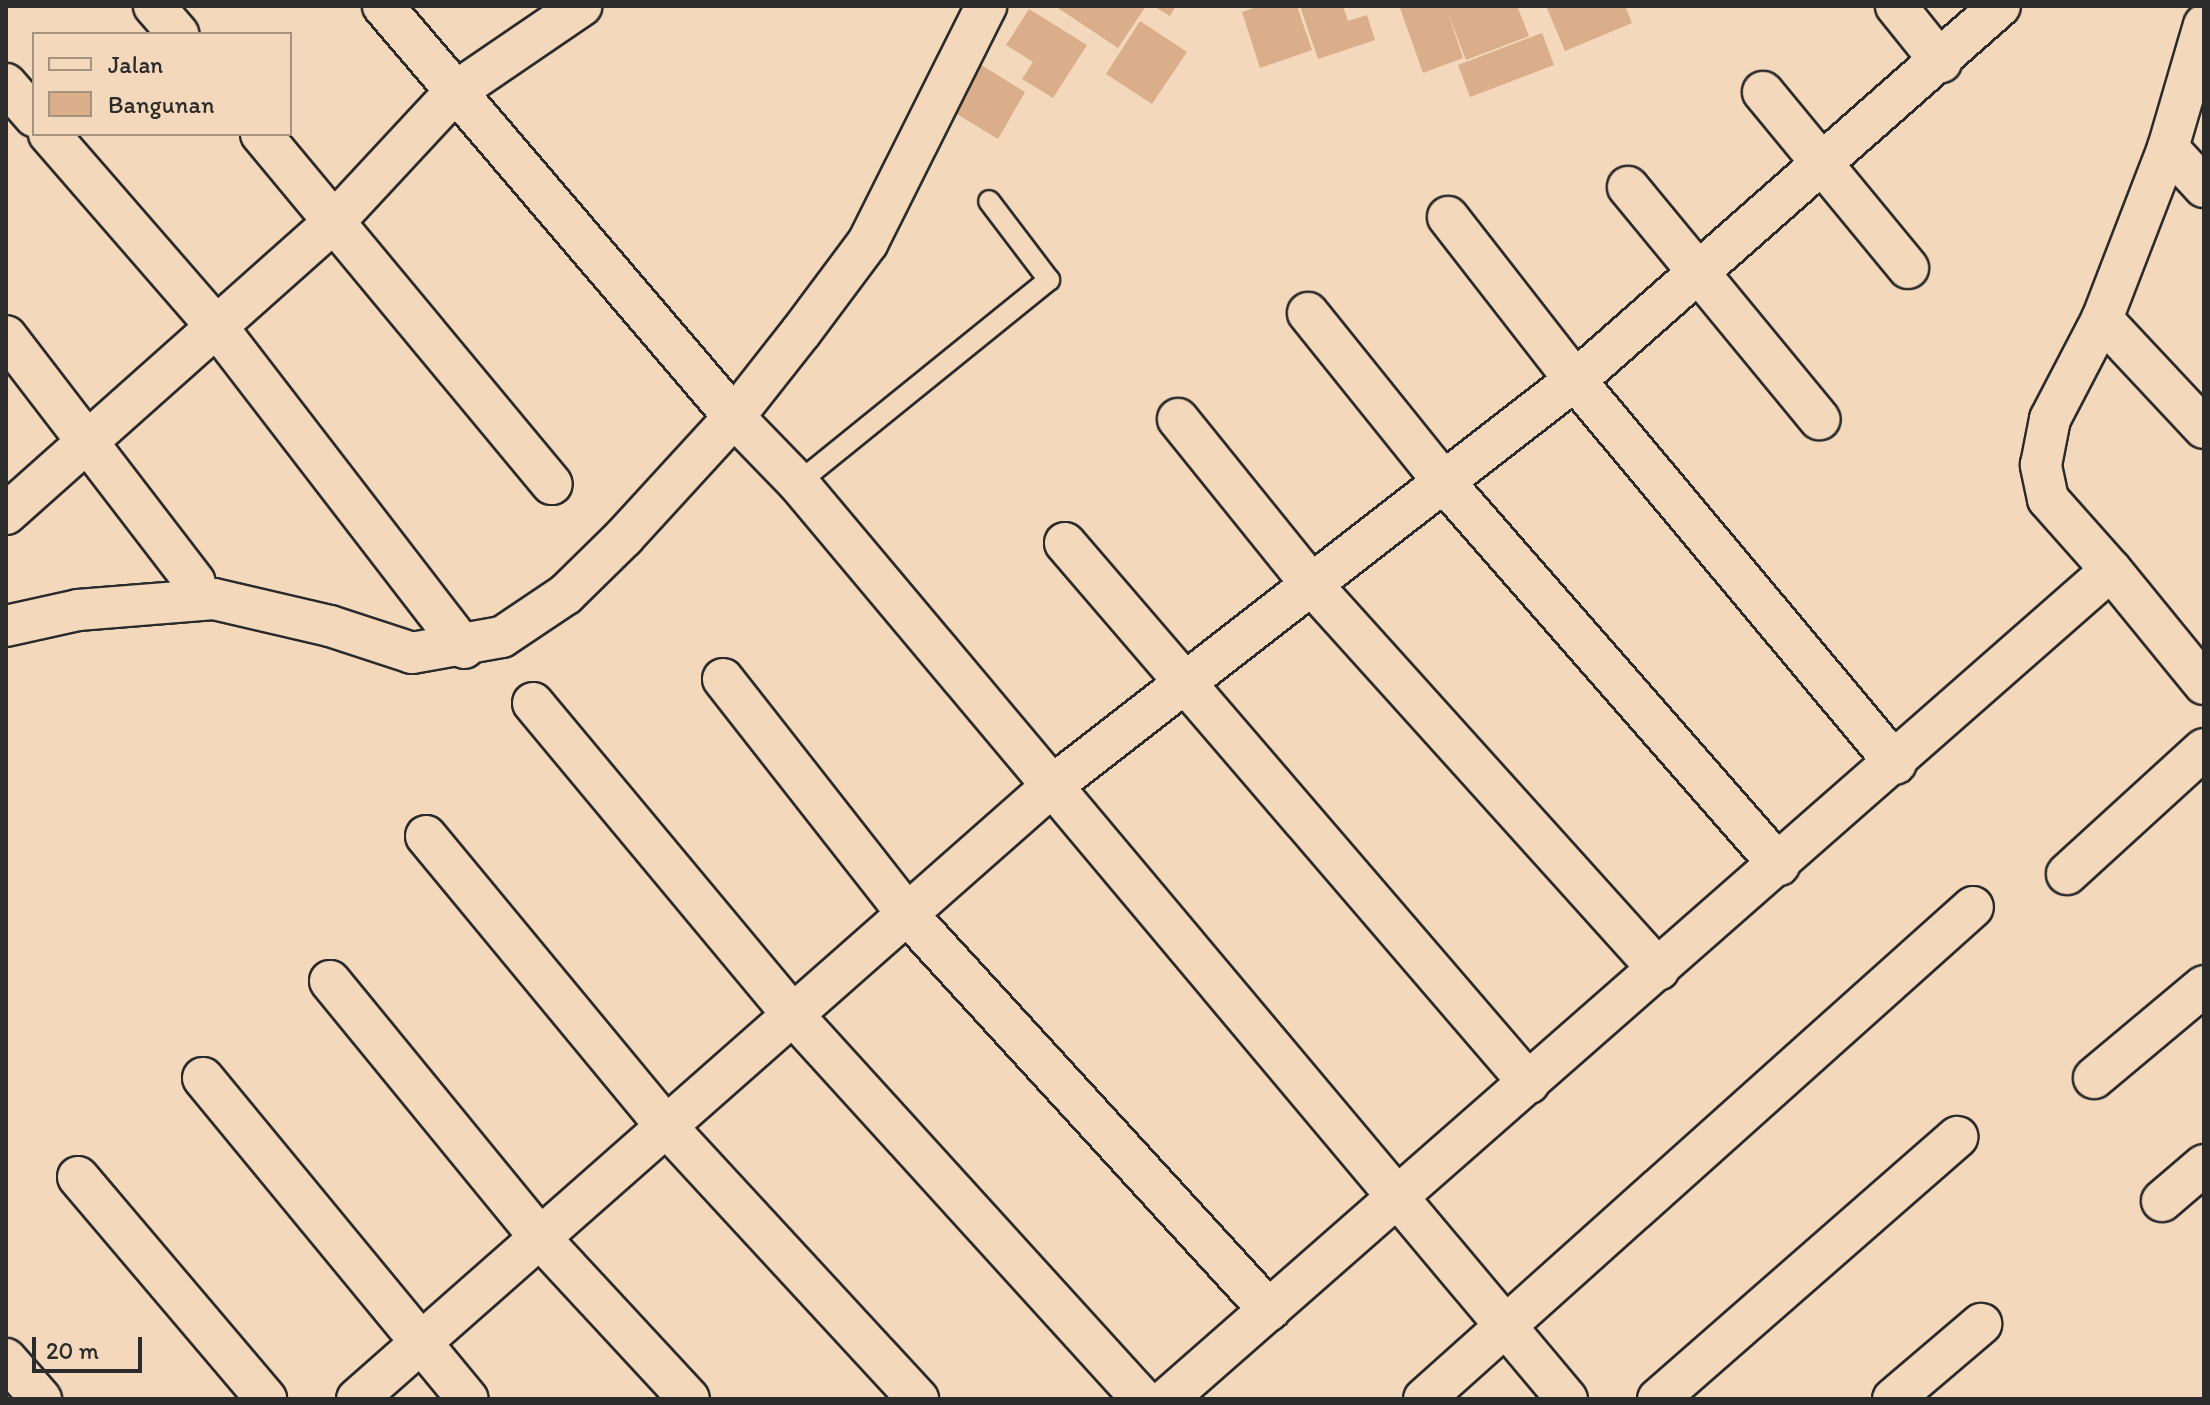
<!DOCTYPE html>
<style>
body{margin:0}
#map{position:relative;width:2210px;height:1405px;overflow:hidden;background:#f4d8bb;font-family:Itim,sans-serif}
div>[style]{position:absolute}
.building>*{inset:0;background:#daae8b}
.roads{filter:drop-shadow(2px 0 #2b2b2b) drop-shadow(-2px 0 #2b2b2b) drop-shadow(0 2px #2b2b2b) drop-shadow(0 -2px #2b2b2b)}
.service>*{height:20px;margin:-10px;padding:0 10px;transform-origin:10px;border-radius:10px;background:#f4d8bb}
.minor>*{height:40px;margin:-20px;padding:0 20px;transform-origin:20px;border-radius:20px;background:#f4d8bb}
span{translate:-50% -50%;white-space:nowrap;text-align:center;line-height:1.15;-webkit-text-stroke:6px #f4d8bb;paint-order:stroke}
.frame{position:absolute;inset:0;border:8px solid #2b2b2b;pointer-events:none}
.legend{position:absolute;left:32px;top:32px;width:260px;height:104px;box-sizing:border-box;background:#f4d8bb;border:2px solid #a49381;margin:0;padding:10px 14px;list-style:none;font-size:24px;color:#2b2b2b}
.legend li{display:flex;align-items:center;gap:16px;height:40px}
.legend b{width:40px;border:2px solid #a49381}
.scale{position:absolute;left:32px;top:1337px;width:110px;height:36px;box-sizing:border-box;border:4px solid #2b2b2b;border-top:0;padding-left:10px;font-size:24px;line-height:28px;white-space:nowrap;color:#2b2b2b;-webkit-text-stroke:6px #f4d8bb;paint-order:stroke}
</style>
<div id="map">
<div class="building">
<i style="clip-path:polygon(1055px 6px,1146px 6px,1118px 48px)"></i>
<i style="clip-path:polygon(1153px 6px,1176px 6px,1170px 16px)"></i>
<i style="clip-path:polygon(1259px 6px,1297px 6px,1312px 50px,1260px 68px,1242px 12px)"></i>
<i style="clip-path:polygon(1300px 6px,1343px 6px,1348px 21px,1367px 15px,1375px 40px,1318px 59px)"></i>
<i style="clip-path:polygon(1405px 6px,1517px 6px,1529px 36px,1466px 60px,1447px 10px,1463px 58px,1423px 73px,1400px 8px)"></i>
<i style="clip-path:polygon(1546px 6px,1625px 6px,1632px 23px,1565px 51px)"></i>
<i style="clip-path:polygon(1029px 9px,1087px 45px,1053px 98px,1022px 79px,1033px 62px,1006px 45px)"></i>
<i style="clip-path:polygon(1140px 21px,1187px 52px,1152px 104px,1106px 74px)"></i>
<i style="clip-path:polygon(1542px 33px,1554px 65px,1470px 97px,1458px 65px)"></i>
<i style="clip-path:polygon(970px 58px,1025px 92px,998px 139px,942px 105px)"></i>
</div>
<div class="roads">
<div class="service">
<i style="left:798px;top:483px;width:323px;rotate:-39deg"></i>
<i style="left:1049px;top:280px;width:99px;rotate:-127.2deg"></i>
</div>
<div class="minor">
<i style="left:154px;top:6px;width:37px;rotate:49deg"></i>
<i style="left:383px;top:6px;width:540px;rotate:49.5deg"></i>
<i style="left:734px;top:417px;width:92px;rotate:45.9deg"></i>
<i style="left:798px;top:483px;width:1196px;rotate:49.99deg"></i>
<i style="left:1896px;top:6px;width:72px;rotate:51.2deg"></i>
<i style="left:6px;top:84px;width:43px;rotate:48.8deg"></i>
<i style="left:1763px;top:92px;width:228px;rotate:50.5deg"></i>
<i style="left:49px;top:134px;width:256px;rotate:49deg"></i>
<i style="left:217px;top:327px;width:405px;rotate:52.4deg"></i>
<i style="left:261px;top:134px;width:455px;rotate:50.3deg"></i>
<i style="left:2168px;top:148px;width:53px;rotate:47.3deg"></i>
<i style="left:1628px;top:187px;width:301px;rotate:50.5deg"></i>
<i style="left:1448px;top:217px;width:207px;rotate:52.1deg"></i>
<i style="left:1575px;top:380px;width:500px;rotate:50.11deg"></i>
<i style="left:1308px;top:313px;width:217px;rotate:51.2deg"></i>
<i style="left:1444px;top:482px;width:509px;rotate:48.82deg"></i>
<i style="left:2102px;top:319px;width:149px;rotate:46.9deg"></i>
<i style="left:6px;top:336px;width:310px;rotate:52.5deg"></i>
<i style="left:1178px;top:419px;width:213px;rotate:51.1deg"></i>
<i style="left:1312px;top:585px;width:518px;rotate:47.97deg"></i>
<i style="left:6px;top:514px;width:439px;rotate:-41.7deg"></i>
<i style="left:334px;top:222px;width:178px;rotate:-47.1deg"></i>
<i style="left:455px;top:92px;width:153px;rotate:-34.3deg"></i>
<i style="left:1065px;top:543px;width:712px;rotate:49.33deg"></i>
<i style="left:2111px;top:570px;width:95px;rotate:-131.6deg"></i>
<i style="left:2048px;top:499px;width:35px;rotate:-102deg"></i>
<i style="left:2041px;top:465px;width:47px;rotate:-78.9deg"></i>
<i style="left:2050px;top:419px;width:113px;rotate:-62.5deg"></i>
<i style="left:2102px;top:319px;width:183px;rotate:-68.9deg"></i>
<i style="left:2168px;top:148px;width:128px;rotate:-73.7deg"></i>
<i style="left:6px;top:626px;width:74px;rotate:-12.5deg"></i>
<i style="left:78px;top:610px;width:136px;rotate:-4.6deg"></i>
<i style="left:214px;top:599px;width:119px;rotate:13.1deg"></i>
<i style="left:330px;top:626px;width:86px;rotate:18.2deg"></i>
<i style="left:412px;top:653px;width:91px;rotate:-10.1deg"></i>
<i style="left:502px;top:637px;width:77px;rotate:-33.9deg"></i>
<i style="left:566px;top:594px;width:81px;rotate:-44.5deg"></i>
<i style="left:624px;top:537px;width:163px;rotate:-47.5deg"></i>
<i style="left:734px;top:417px;width:108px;rotate:-51.8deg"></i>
<i style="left:801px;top:332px;width:112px;rotate:-53.3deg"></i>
<i style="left:868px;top:242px;width:264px;rotate:-63.4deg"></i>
<i style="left:723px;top:679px;width:298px;rotate:51.9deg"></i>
<i style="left:907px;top:914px;width:537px;rotate:47.57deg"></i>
<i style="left:533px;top:703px;width:406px;rotate:50.2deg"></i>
<i style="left:793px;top:1015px;width:519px;rotate:47.73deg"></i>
<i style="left:426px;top:836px;width:376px;rotate:50.4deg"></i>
<i style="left:666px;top:1126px;width:372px;rotate:47.3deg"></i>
<i style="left:2067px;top:874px;width:185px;rotate:-42.4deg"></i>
<i style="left:330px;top:981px;width:332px;rotate:50.7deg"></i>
<i style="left:540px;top:1238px;width:219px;rotate:47.2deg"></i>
<i style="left:203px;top:1078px;width:416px;rotate:50.5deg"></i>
<i style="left:2094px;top:1078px;width:143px;rotate:-39.9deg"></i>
<i style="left:78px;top:1177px;width:291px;rotate:49.7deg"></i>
<i style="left:2162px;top:1201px;width:55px;rotate:-40.6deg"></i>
<i style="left:6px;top:1359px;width:53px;rotate:48.8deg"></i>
<i style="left:357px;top:1399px;width:927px;rotate:-41.41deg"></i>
<i style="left:1052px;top:786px;width:675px;rotate:-37.84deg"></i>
<i style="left:1585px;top:372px;width:553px;rotate:-41.41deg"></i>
<i style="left:1167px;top:1399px;width:1256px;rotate:-41.29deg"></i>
<i style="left:2111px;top:570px;width:147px;rotate:50.8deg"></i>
<i style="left:1424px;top:1399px;width:737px;rotate:-41.87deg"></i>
<i style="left:1658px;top:1399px;width:398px;rotate:-41.2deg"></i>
<i style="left:1893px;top:1399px;width:116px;rotate:-40.4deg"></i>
</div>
</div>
<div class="frame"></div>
<ul class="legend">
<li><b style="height:10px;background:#f4d8bb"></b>Jalan</li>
<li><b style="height:22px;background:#daae8b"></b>Bangunan</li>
</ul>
<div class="scale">20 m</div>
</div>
